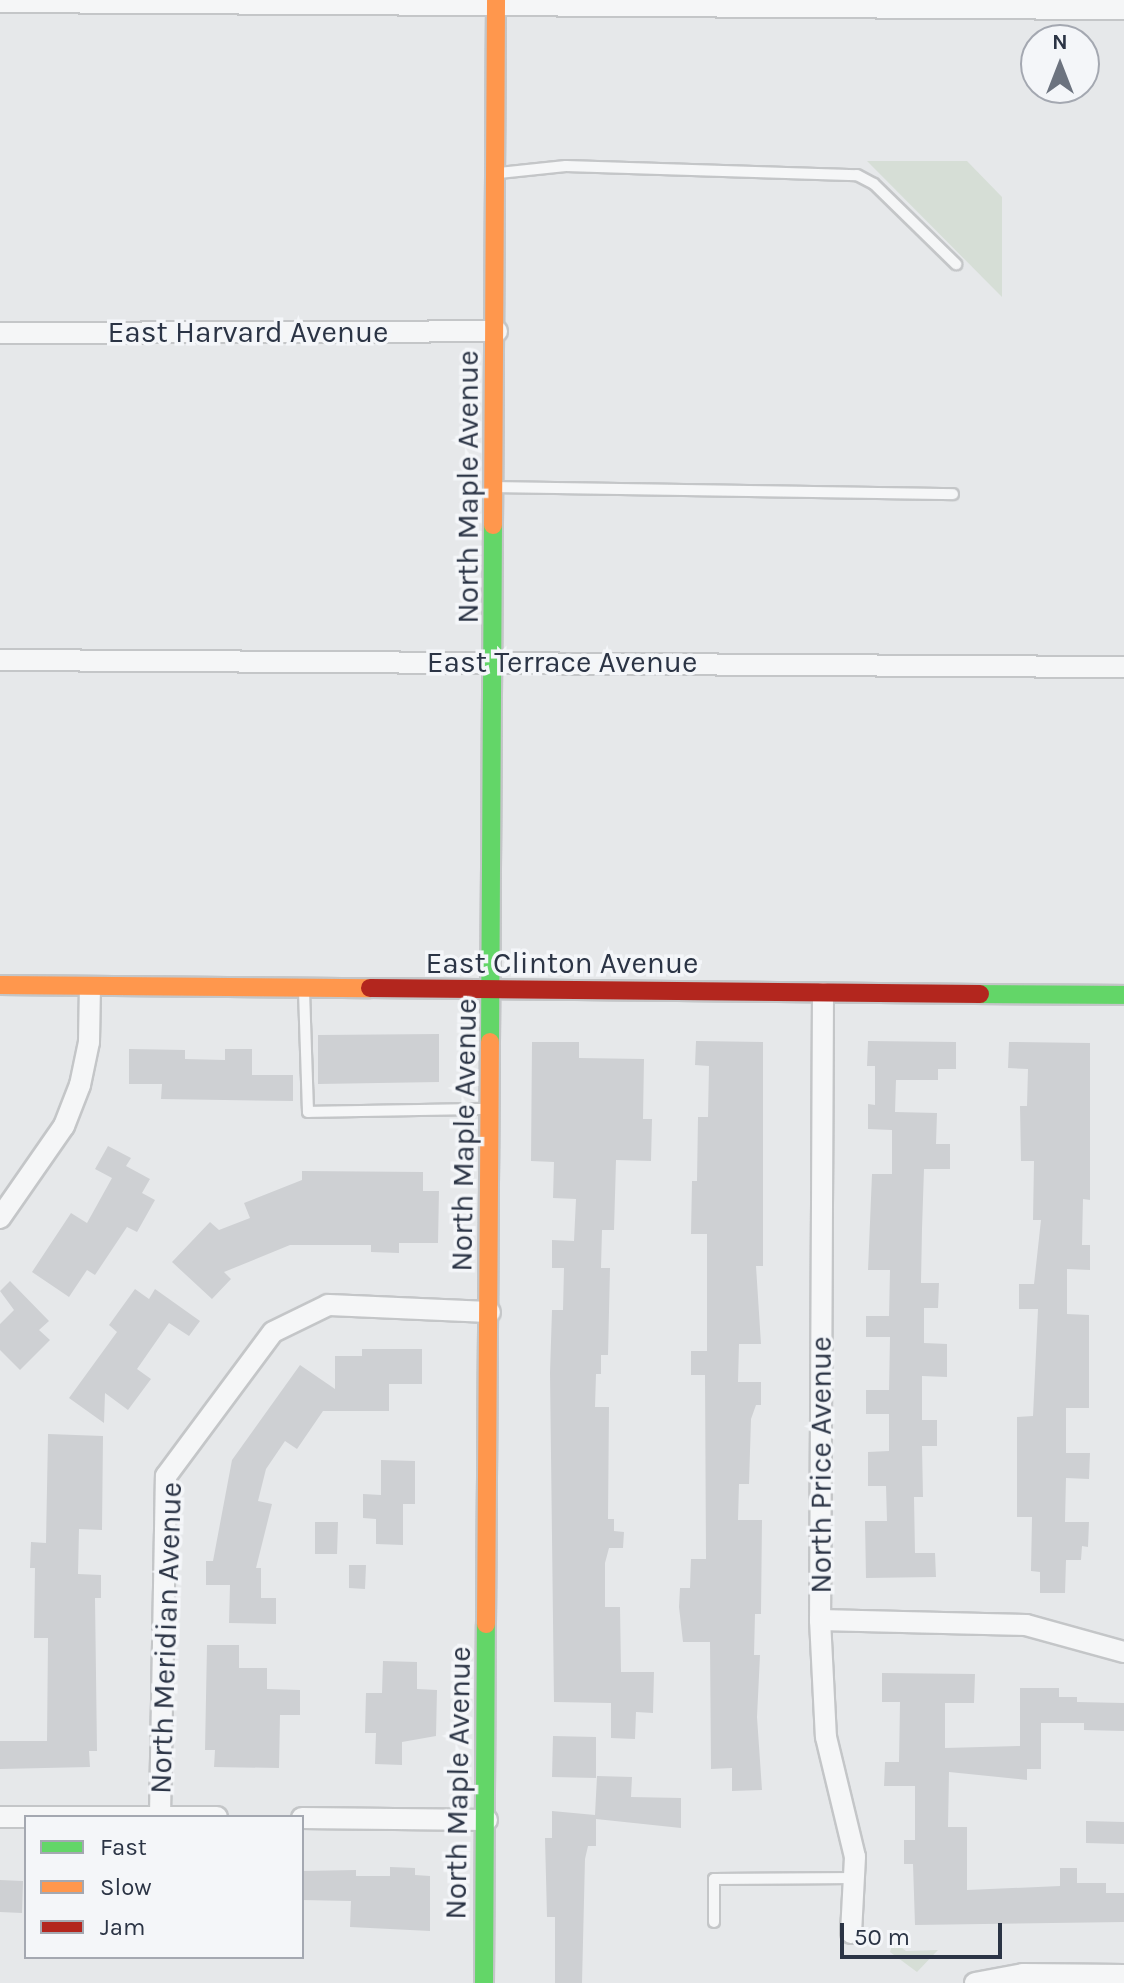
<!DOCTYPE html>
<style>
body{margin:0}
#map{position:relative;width:1124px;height:1983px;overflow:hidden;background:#e6e8ea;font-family:Karla,sans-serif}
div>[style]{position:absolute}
.green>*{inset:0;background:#d6ded6}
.building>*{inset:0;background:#ced0d3}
.roads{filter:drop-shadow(2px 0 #c4c6c8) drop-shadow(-2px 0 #c4c6c8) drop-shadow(0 2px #c4c6c8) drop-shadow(0 -2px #c4c6c8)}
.lane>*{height:10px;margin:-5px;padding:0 5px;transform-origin:5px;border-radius:5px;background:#f5f6f7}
.street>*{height:20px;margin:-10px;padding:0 10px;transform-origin:10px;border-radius:10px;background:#f5f6f7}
.fast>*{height:18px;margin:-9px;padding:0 9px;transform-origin:9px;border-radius:9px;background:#63d668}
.slow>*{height:18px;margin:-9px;padding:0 9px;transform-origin:9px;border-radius:9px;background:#ff974d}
.jam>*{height:18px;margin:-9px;padding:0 9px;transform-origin:9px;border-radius:9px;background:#b3261e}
span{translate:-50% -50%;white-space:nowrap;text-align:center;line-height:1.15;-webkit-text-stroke:7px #f4f6f9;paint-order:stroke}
.street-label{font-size:30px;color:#2b3445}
.legend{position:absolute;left:24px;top:1815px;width:280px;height:144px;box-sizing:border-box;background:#f4f6f9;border:2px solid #a4a8b1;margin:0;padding:10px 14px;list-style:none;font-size:24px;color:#2b3445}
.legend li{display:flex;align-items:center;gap:16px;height:40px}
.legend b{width:40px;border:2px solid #a4a8b1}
.north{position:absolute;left:1020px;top:24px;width:80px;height:80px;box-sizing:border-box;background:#f4f6f9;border:2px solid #a4a8b1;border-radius:50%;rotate:0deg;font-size:22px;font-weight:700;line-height:32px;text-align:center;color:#2b3445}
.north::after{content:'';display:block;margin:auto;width:28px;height:36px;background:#6c737f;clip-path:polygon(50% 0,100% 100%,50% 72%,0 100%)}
.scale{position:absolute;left:840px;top:1923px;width:162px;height:36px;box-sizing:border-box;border:4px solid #2b3445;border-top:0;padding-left:10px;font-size:24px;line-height:28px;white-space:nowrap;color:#2b3445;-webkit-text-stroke:6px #f4f6f9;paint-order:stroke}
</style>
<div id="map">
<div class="green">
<i style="clip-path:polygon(867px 161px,967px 161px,1002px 197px,1002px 297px)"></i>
<i style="clip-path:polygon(893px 1941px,906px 1951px,938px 1950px,917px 1972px,890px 1952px)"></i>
</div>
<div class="building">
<i style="clip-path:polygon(439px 1034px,439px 1082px,318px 1084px,318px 1035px)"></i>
<i style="clip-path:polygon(696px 1041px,763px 1042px,763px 1266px,756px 1266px,761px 1344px,739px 1344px,738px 1382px,761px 1382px,761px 1405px,756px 1405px,751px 1419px,749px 1484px,739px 1484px,738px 1520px,762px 1520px,761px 1614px,755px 1614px,754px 1655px,760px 1655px,757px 1717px,762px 1790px,732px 1791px,732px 1768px,711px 1769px,710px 1642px,683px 1642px,679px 1607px,680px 1588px,690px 1588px,691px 1559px,706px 1559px,705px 1375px,691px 1375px,691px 1351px,707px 1351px,707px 1234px,691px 1234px,692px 1181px,697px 1181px,698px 1117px,708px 1117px,709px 1066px,695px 1065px)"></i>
<i style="clip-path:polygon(868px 1041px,956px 1042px,956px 1069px,938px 1069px,938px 1080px,896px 1080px,895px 1112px,937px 1113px,936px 1144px,950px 1144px,950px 1169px,924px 1169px,922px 1229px,921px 1283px,939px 1283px,938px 1308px,924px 1308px,924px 1343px,947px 1344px,947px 1377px,922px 1376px,922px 1420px,937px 1420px,937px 1446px,922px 1446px,923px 1497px,914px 1497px,915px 1553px,935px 1553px,936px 1577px,866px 1578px,865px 1521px,887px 1521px,886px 1486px,868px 1486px,868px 1452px,889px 1451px,889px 1414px,866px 1414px,866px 1390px,889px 1390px,890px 1337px,866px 1337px,866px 1316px,889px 1316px,890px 1270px,868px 1270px,872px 1174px,892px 1174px,892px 1130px,868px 1129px,868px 1104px,875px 1105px,875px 1066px,867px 1066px)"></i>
<i style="clip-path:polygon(532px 1042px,579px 1042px,579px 1058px,644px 1059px,643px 1119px,652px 1119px,651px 1161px,616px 1160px,614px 1230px,602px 1230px,601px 1268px,610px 1268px,608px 1355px,601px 1355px,601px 1374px,596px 1374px,595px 1407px,609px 1407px,608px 1519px,614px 1519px,614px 1531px,624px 1532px,623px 1548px,609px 1548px,605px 1563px,605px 1607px,620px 1607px,621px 1672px,654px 1672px,653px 1713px,636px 1712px,635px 1739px,611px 1738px,611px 1703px,554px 1702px,550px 1373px,552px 1310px,563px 1310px,564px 1268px,552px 1268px,552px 1240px,574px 1241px,576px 1199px,553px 1198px,554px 1162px,531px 1161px)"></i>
<i style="clip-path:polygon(1009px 1042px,1090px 1043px,1090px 1200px,1083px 1199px,1082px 1245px,1090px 1245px,1090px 1270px,1067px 1269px,1067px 1314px,1089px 1315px,1089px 1408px,1066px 1408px,1066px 1453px,1090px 1453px,1089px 1479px,1066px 1478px,1065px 1522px,1089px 1522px,1088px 1547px,1082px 1546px,1081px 1560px,1066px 1560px,1065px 1593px,1040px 1593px,1040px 1572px,1031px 1571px,1032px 1517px,1017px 1517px,1017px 1417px,1033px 1416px,1038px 1309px,1019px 1309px,1019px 1284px,1034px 1284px,1041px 1220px,1033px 1220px,1034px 1161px,1021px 1161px,1020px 1106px,1027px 1106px,1028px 1069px,1008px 1068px)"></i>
<i style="clip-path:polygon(129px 1049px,185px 1050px,185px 1059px,225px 1060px,225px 1049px,252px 1049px,252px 1075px,293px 1075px,293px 1101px,161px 1099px,162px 1084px,129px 1084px)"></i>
<i style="clip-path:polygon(108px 1146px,131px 1158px,126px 1166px,150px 1179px,142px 1193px,155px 1200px,137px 1232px,127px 1227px,95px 1275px,87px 1270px,69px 1297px,32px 1272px,71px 1213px,87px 1223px,112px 1178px,95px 1169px)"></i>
<i style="clip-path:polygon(302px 1171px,423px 1172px,423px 1191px,439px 1191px,438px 1243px,399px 1243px,399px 1253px,371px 1252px,371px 1245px,290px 1245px,224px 1272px,231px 1279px,212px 1299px,172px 1262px,210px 1222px,219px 1230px,250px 1218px,244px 1203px,302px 1180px)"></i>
<i style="clip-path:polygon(10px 1281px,49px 1321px,39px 1330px,50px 1340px,20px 1370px,0 1350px,0 1324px,14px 1310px,0 1291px)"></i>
<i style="clip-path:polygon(135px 1289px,149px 1299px,155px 1289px,200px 1321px,189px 1336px,169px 1323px,137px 1369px,151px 1379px,128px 1410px,105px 1393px,104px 1423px,69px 1398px,117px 1332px,109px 1325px)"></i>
<i style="clip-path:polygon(362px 1349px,422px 1349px,422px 1384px,389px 1384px,389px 1411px,323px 1411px,297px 1449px,285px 1441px,266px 1469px,258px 1501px,272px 1504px,256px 1568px,261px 1568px,261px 1598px,276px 1598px,276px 1624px,229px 1623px,230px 1585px,206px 1585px,206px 1561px,213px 1561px,232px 1460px,300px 1365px,335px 1389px,335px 1356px,362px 1356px)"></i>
<i style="clip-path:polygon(48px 1434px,103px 1436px,102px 1530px,79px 1529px,78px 1574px,101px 1575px,101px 1598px,95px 1598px,97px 1751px,89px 1751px,90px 1767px,0 1769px,0 1741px,47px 1741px,48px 1638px,34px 1638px,35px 1568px,30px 1568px,31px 1542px,46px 1543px)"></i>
<i style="clip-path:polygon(381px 1460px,415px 1461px,415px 1504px,403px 1504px,403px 1545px,376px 1544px,376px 1519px,363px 1518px,363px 1494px,381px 1495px)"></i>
<i style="clip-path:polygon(315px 1522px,338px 1522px,337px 1554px,315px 1554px)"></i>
<i style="clip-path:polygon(349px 1565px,366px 1565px,365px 1589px,349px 1588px)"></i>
<i style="clip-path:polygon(207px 1645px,239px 1645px,239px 1668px,267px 1668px,267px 1689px,300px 1690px,300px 1715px,280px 1715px,279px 1768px,214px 1767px,215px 1750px,205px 1750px)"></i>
<i style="clip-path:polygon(383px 1661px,417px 1662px,417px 1689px,437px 1690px,436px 1736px,402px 1742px,402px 1765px,375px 1764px,376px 1733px,365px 1733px,366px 1693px,382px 1693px)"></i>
<i style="clip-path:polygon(882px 1673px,975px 1674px,974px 1703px,945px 1703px,945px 1748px,1020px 1746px,1020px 1688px,1059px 1688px,1059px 1697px,1077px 1697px,1077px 1702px,1124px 1703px,1124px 1731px,1084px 1730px,1084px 1723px,1041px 1723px,1041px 1769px,1027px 1769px,1027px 1780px,949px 1772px,948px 1827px,967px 1827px,967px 1890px,1060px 1886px,1060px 1868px,1077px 1868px,1077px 1883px,1106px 1883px,1106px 1893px,1124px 1893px,1124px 1922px,915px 1925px,913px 1864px,904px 1864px,904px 1840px,915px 1840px,915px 1786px,884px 1786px,885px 1762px,899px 1762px,900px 1702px,882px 1702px)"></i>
<i style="clip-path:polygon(553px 1736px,596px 1737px,596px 1778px,552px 1777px)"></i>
<i style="clip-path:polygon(597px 1776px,632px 1777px,631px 1797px,681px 1798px,681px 1828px,596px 1819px,596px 1846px,588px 1846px,585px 1859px,582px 1983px,555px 1983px,555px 1917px,547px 1917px,545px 1838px,552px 1838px,552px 1811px,595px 1815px)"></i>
<i style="clip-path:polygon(1086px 1821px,1124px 1822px,1124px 1844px,1086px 1843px)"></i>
<i style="clip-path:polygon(390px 1867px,415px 1868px,415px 1875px,430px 1876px,430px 1931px,350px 1927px,351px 1901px,302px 1900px,302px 1871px,356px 1870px,356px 1876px,390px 1876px)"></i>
<i style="clip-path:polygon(0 1880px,23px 1881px,22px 1913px,0 1912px)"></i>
</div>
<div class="roads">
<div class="lane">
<i style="left:499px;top:173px;width:67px;rotate:-6deg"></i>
<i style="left:566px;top:166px;width:291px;rotate:1.8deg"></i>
<i style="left:857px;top:175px;width:19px;rotate:28deg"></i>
<i style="left:874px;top:184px;width:115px;rotate:44.3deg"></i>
<i style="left:496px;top:487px;width:457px;rotate:0.9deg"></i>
<i style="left:304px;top:991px;width:121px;rotate:88.1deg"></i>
<i style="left:308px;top:1112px;width:179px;rotate:-1deg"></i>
<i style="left:714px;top:1922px;width:43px;rotate:-90deg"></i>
<i style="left:714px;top:1879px;width:141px;rotate:-0.4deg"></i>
</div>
<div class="street">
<i style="left:0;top:2px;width:1124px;rotate:0.36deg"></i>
<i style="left:0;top:333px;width:497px;rotate:-0.2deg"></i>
<i style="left:0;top:660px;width:1124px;rotate:0.36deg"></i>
<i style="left:823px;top:993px;width:627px;rotate:90.27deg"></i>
<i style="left:820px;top:1620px;width:117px;rotate:87.1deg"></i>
<i style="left:826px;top:1737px;width:123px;rotate:76.4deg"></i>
<i style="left:855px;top:1857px;width:76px;rotate:93deg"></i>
<i style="left:0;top:1218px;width:112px;rotate:-55.2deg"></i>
<i style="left:64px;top:1126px;width:44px;rotate:-68.7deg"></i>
<i style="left:80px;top:1085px;width:44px;rotate:-78.2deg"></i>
<i style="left:89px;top:1042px;width:55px;rotate:-89deg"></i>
<i style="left:820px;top:1620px;width:206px;rotate:1.4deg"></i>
<i style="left:1026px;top:1625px;width:102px;rotate:15.4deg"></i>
<i style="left:160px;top:1816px;width:340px;rotate:-89deg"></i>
<i style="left:166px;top:1476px;width:179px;rotate:-53.4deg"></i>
<i style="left:273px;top:1332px;width:61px;rotate:-26.1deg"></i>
<i style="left:328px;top:1305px;width:162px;rotate:2.5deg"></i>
<i style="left:0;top:1817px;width:217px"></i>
<i style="left:302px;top:1818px;width:185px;rotate:0.6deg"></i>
<i style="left:975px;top:1983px;width:49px;rotate:-10.6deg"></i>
<i style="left:1023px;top:1974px;width:101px;rotate:0.6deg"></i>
</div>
<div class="fast">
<i style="left:980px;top:994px;width:144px;rotate:0.4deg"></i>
<i style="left:490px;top:1042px;width:517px;rotate:-89.67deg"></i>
<i style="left:484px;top:1983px;width:359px;rotate:-89.7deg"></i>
</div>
<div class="slow">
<i style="left:493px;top:525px;width:525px;rotate:-89.67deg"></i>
<i style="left:0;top:985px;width:370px;rotate:0.5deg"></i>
<i style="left:486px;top:1624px;width:582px;rotate:-89.61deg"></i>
</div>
<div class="jam">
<i style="left:370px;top:988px;width:610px;rotate:0.56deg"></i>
</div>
</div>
<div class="street-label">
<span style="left:248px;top:332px">East Harvard Avenue</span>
<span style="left:468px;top:487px;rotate:-90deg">North Maple Avenue</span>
<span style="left:562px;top:662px">East Terrace Avenue</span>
<span style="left:562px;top:963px">East Clinton Avenue</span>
<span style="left:464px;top:1135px;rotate:-89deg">North Maple Avenue</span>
<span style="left:821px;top:1465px;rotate:-90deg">North Price Avenue</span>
<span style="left:166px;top:1638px;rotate:-88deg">North Meridian Avenue</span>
<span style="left:458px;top:1783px;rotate:-89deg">North Maple Avenue</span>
</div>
<ul class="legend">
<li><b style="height:10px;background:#63d668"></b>Fast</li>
<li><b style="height:10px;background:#ff974d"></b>Slow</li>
<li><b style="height:10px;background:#b3261e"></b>Jam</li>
</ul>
<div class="north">N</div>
<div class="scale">50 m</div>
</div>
